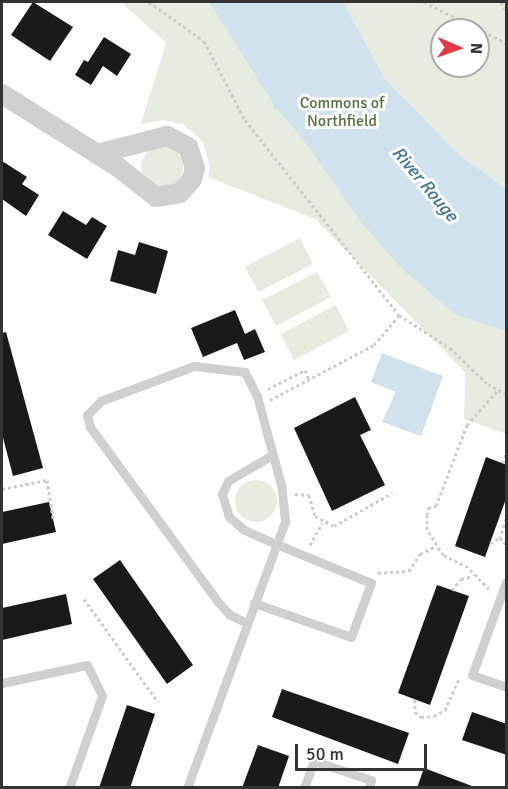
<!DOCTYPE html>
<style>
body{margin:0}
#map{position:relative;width:508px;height:789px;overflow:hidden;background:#fff;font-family:Signika,sans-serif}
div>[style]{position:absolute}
.green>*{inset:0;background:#e6ecdf}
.round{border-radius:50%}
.water>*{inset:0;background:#cfe2ee}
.building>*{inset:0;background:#1a1a1a}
.path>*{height:3px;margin-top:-1.5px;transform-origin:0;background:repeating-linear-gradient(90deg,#cdcdcd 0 3px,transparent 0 6px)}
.service>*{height:9px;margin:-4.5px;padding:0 4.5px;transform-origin:4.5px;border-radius:4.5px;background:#d0d0d0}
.minor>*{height:20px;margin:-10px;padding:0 10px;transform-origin:10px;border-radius:10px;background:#d0d0d0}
span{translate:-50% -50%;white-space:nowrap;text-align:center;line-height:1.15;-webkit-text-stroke:6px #fff;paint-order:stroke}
.park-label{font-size:16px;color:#56703f}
.water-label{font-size:18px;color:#3f7597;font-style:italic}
.frame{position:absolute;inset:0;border:3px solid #333;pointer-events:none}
.north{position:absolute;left:430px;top:18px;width:60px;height:60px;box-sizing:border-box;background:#fff;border:2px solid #adadad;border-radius:50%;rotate:92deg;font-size:16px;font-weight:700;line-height:24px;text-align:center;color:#333}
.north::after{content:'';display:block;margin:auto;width:21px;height:27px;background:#e63946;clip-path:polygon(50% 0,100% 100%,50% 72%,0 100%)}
.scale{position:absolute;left:295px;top:744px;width:132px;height:27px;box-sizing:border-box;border:3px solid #333;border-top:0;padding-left:8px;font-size:18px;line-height:21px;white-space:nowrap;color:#333;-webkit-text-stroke:4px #fff;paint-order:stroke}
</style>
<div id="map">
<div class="green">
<i style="clip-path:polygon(evenodd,121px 2px,506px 2px,506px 434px,464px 419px,465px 372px,315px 219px,208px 177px,210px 167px,203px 142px,183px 124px,163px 120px,141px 124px,166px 43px,121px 2px,442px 30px,478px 30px,478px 66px,442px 66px,442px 30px)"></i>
<i class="round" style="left:141px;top:146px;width:42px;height:42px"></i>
<i style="clip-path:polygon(300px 238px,313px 264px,258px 292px,245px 267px)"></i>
<i style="clip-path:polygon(317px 272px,331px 297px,276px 326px,262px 300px)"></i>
<i style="clip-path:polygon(336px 305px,349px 331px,294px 360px,281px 334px)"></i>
<i class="round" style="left:235px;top:480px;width:42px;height:42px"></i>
</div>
<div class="water">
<i style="clip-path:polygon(209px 2px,343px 2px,384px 78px,459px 155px,506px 189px,506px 331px,456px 315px,402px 269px,358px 218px,308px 146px,278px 110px,273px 109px,273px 103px)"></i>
<i style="clip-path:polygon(382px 353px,443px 376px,421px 436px,382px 422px,396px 392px,371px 382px)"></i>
</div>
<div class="building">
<i style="clip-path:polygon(33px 2px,73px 27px,50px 61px,11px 35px)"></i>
<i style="clip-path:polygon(104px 37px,131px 54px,117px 76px,103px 66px,91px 85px,75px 75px,84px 60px,88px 62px)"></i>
<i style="clip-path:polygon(2px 161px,27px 177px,22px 184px,39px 195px,26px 216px,2px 199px)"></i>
<i style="clip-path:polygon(63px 211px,86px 225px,92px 217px,107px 226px,87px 259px,48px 235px)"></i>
<i style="clip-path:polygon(139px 242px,168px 251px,156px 294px,110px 281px,118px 250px,135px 255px)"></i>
<i style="clip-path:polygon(235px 310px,245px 334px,255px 329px,265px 352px,244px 360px,237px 343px,203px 357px,191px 328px)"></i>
<i style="clip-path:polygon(6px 332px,43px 468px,13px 476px,2px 434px,2px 333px)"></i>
<i style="clip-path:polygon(355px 397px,371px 430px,360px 435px,385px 485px,332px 511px,294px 428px)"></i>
<i style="clip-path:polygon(486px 457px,507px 465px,507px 496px,485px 557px,455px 546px)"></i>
<i style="clip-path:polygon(49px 502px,56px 532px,2px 544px,2px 512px)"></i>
<i style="clip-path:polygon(120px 560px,193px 665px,167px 684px,93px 579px)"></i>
<i style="clip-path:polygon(437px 585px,469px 596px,430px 705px,398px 693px)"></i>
<i style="clip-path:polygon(66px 594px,72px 624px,2px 640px,2px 608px)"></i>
<i style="clip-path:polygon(282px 689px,409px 733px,398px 764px,272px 717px)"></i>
<i style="clip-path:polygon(127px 705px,155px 714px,130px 788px,99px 788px)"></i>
<i style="clip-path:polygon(472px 712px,507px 724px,507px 755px,462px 740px)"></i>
<i style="clip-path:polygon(258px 745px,289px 756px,278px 788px,242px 788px)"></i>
<i style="clip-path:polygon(424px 768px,472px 786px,471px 788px,417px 788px)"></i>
</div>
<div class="path">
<i style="left:149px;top:2px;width:67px;rotate:35.3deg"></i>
<i style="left:204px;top:41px;width:89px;rotate:62.6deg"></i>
<i style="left:245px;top:120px;width:248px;rotate:51.7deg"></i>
<i style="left:399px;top:315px;width:61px;rotate:32.9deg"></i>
<i style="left:450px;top:348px;width:52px;rotate:43.5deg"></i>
<i style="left:488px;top:384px;width:21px;rotate:29deg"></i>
<i style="left:424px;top:2px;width:92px;rotate:26.6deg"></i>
<i style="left:501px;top:2px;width:9px;rotate:58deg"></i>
<i style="left:268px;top:389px;width:42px;rotate:-27.2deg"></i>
<i style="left:305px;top:370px;width:12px;rotate:66deg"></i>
<i style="left:270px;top:400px;width:118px;rotate:-27.9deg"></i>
<i style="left:374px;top:345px;width:39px;rotate:-50deg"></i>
<i style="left:503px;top:463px;width:10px;rotate:-73deg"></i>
<i style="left:2px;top:489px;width:46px;rotate:-11.3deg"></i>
<i style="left:47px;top:480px;width:39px;rotate:81deg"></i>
<i style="left:295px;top:494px;width:14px;rotate:4deg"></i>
<i style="left:309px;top:495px;width:22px;rotate:74deg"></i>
<i style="left:315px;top:516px;width:21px;rotate:28deg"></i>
<i style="left:334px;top:526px;width:67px;rotate:-29.6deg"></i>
<i style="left:506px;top:519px;width:20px;rotate:108deg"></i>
<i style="left:500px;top:538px;width:8px;rotate:45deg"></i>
<i style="left:490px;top:543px;width:11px;rotate:-27deg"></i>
<i style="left:310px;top:545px;width:25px;rotate:-61deg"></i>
<i style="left:378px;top:573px;width:31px;rotate:-4deg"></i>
<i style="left:409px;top:571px;width:20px;rotate:-57deg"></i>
<i style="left:420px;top:554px;width:18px;rotate:-27deg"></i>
<i style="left:489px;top:589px;width:30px;rotate:-134deg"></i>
<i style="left:468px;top:567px;width:28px;rotate:-154deg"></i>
<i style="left:443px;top:555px;width:31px;rotate:-122deg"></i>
<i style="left:427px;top:529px;width:14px;rotate:-90deg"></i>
<i style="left:427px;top:515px;width:7px;rotate:-82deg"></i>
<i style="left:428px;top:508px;width:8px;rotate:-14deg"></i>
<i style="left:436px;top:506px;width:87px;rotate:-69.1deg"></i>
<i style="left:467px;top:425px;width:45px;rotate:-48.6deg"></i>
<i style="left:452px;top:590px;width:14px;rotate:-51deg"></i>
<i style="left:461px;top:579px;width:12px;rotate:-14deg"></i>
<i style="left:84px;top:599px;width:127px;rotate:54.3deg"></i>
<i style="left:415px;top:699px;width:13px;rotate:90deg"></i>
<i style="left:415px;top:712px;width:8px;rotate:40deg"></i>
<i style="left:421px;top:717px;width:13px;rotate:-4deg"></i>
<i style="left:434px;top:716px;width:13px;rotate:-29deg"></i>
<i style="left:445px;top:710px;width:35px;rotate:-66deg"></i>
</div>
<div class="service">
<i style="left:506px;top:582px;width:99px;rotate:110.1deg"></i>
<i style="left:472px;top:675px;width:36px;rotate:19deg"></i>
<i style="left:254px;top:603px;width:103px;rotate:19.3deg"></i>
<i style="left:351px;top:637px;width:58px;rotate:-69.7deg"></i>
<i style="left:371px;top:583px;width:103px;rotate:-157.7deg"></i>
<i style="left:276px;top:544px;width:36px;rotate:-156deg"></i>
<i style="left:243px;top:529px;width:18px;rotate:-139deg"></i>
<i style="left:229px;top:517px;width:24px;rotate:-107deg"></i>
<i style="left:222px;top:494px;width:14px;rotate:-65deg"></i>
<i style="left:228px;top:481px;width:51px;rotate:-30.6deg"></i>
<i style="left:2px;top:683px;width:87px;rotate:-12deg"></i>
<i style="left:87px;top:665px;width:34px;rotate:64deg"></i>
<i style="left:102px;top:696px;width:98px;rotate:109.7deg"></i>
<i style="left:187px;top:788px;width:284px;rotate:-69.8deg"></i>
<i style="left:285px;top:521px;width:36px;rotate:-96deg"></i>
<i style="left:281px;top:485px;width:92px;rotate:-105.1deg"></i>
<i style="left:257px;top:396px;width:27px;rotate:-117deg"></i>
<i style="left:245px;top:372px;width:51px;rotate:-173.3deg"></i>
<i style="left:194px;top:366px;width:99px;rotate:159.4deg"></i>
<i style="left:101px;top:401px;width:20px;rotate:135deg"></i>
<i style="left:87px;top:415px;width:12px;rotate:76deg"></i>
<i style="left:90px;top:427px;width:217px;rotate:53.8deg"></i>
<i style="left:218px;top:602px;width:18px;rotate:47deg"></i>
<i style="left:230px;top:615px;width:19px;rotate:25deg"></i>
<i style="left:304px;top:788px;width:29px;rotate:-70deg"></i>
<i style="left:314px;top:761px;width:60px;rotate:18.4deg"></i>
<i style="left:371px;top:780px;width:8px;rotate:104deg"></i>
</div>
<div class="minor">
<i style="left:2px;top:94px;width:137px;rotate:32.2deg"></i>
<i style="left:118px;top:167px;width:48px;rotate:38.3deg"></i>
<i style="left:156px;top:197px;width:24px;rotate:-9deg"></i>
<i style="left:180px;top:193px;width:18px;rotate:-49deg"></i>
<i style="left:192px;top:179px;width:11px;rotate:-75deg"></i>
<i style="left:195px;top:168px;width:22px;rotate:-108deg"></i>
<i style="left:188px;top:147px;width:24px;rotate:-152deg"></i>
<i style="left:167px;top:136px;width:72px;rotate:165.6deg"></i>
</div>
<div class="park-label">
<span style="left:342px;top:112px">Commons of<br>Northfield</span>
</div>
<div class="water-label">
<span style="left:425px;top:184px;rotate:50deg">River Rouge</span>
</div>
<div class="frame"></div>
<div class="north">N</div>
<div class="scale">50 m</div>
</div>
